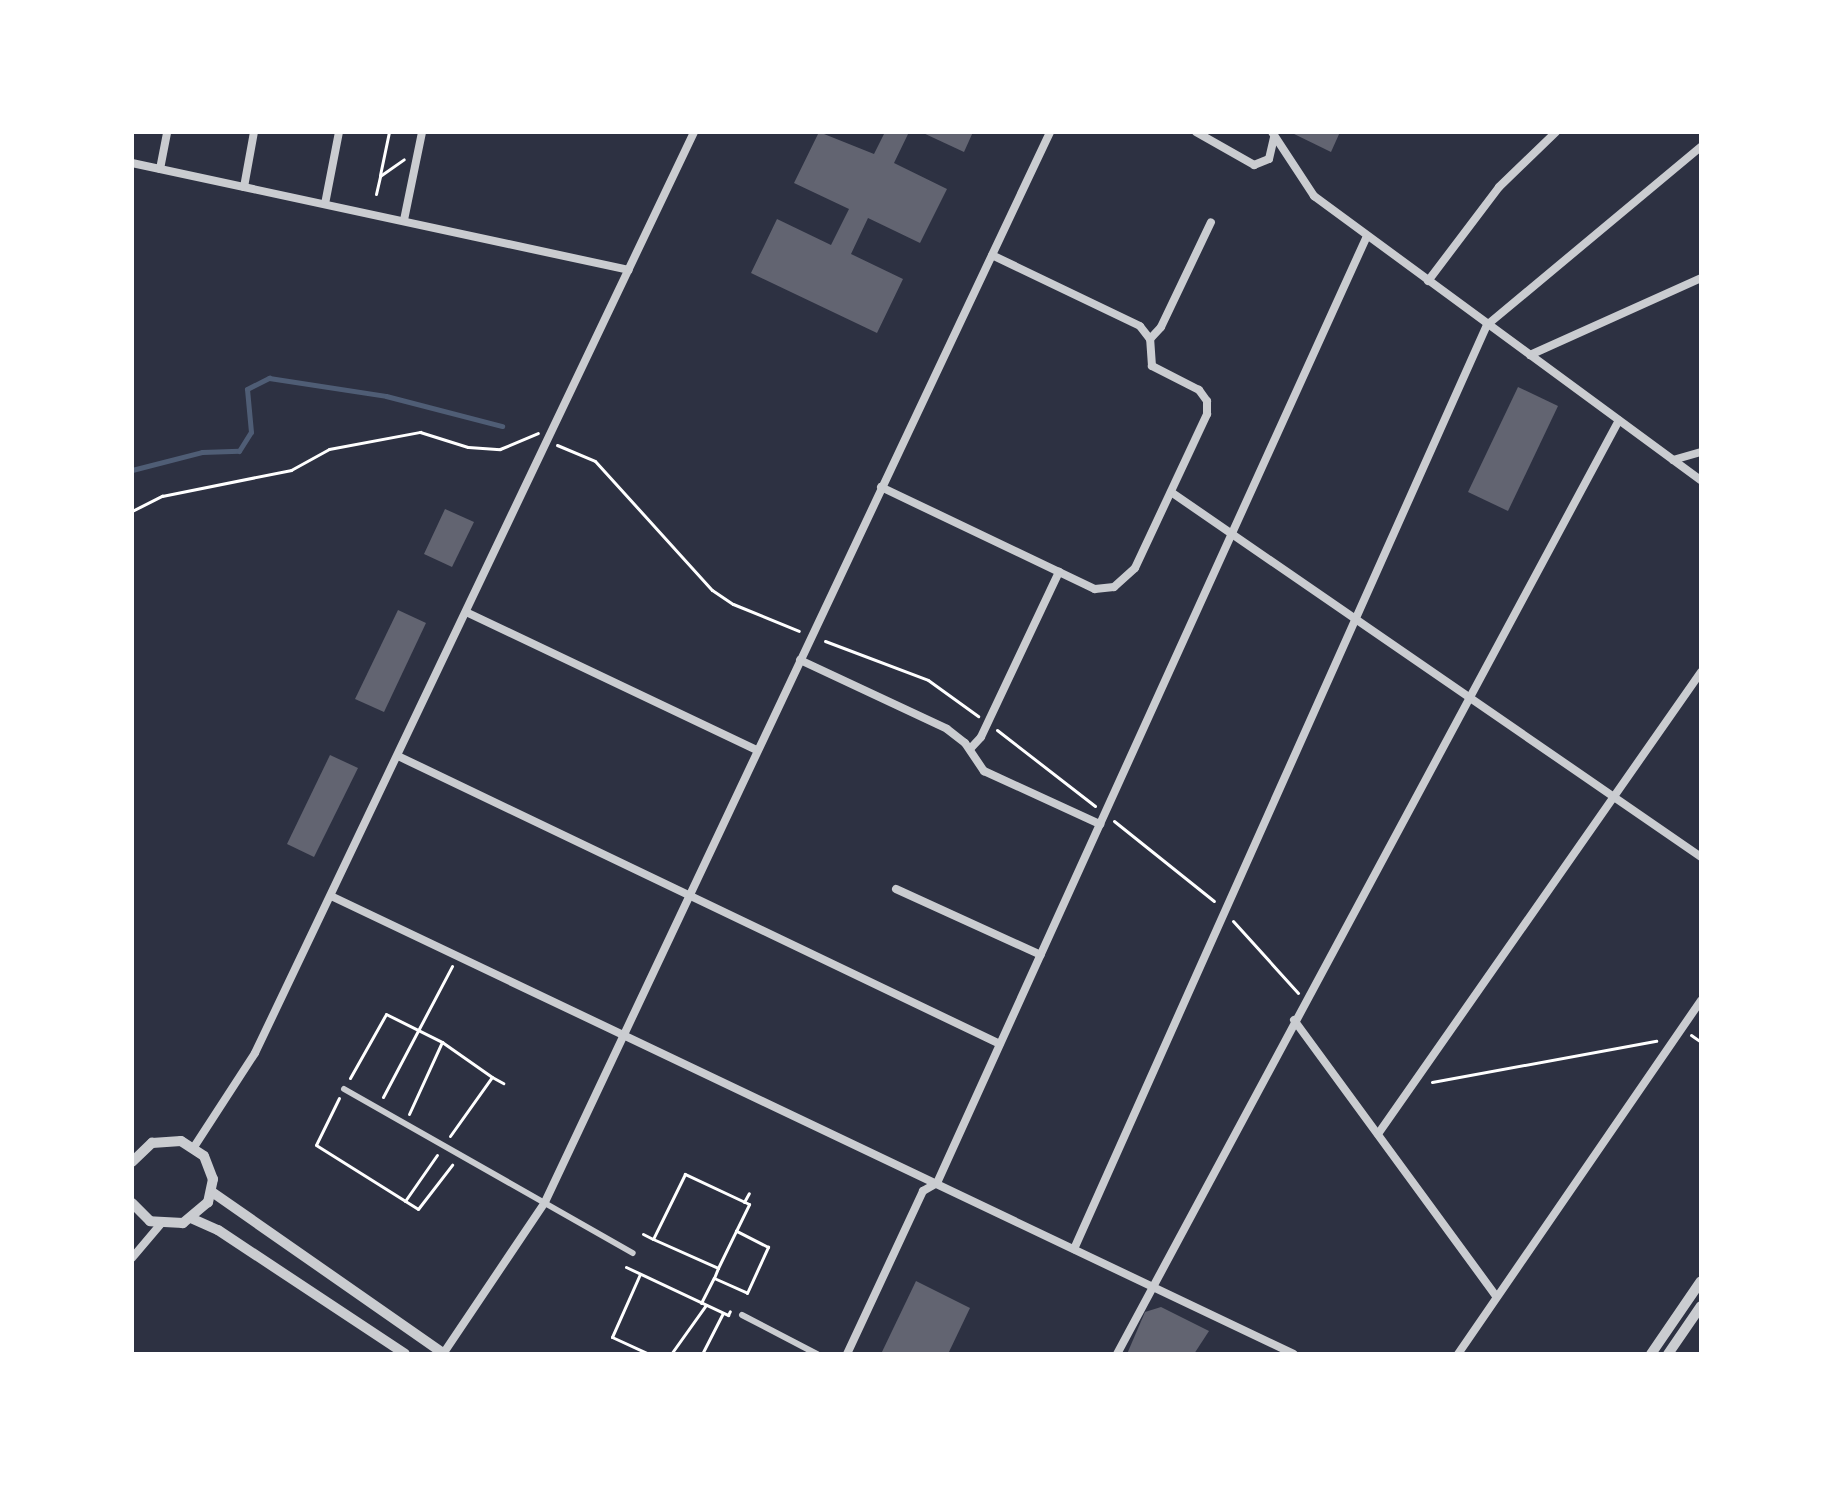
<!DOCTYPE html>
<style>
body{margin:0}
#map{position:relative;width:1833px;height:1486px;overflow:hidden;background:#2d3142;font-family:Raleway,sans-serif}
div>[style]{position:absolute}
.stream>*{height:5px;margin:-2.5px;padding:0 2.5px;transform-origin:2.5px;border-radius:2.5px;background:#4f5d75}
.building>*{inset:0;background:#626471}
.path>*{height:3px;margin:-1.5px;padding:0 1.5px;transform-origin:1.5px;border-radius:1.5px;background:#fff}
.pedestrian>*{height:6px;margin:-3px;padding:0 3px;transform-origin:3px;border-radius:3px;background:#caccd0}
.minor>*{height:8px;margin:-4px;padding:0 4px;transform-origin:4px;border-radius:4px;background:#caccd0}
.tertiary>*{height:10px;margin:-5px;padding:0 5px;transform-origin:5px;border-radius:5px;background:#caccd0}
span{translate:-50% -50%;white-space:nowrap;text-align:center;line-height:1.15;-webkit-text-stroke:7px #fff;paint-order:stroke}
.frame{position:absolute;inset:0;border:134px solid #fff;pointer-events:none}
</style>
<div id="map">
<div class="stream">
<i style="left:132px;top:470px;width:72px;rotate:-14.4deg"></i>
<i style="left:202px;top:452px;width:37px;rotate:-2deg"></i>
<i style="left:239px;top:451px;width:22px;rotate:-58deg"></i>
<i style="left:251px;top:432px;width:43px;rotate:-95.3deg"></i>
<i style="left:247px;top:389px;width:25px;rotate:-27deg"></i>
<i style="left:269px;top:378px;width:118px;rotate:8.7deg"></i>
<i style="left:386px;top:396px;width:120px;rotate:14.5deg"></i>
</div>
<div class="building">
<i style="clip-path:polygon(819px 132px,874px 154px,885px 132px,909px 132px,894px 163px,947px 189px,920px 243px,868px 218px,851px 254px,903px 279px,877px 333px,751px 273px,777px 219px,831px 245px,849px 209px,794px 183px)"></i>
<i style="clip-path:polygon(921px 132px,973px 132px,964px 152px)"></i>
<i style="clip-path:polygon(1290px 132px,1340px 132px,1331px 152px)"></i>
<i style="clip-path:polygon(1518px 387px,1558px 406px,1508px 511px,1468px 492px)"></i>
<i style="clip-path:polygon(445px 509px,474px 522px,452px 567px,424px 554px)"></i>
<i style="clip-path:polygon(398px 610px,426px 623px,384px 712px,355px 699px)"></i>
<i style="clip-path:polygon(330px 755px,358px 768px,314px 857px,287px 844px)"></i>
<i style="clip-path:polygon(916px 1281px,970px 1308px,948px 1354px,881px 1354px)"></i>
<i style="clip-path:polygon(1161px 1307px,1209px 1331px,1194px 1354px,1127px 1354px,1145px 1312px)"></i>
</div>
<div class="path">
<i style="left:380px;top:175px;width:44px;rotate:-78.2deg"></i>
<i style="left:376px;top:194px;width:18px;rotate:-77deg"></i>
<i style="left:380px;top:176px;width:29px;rotate:-35deg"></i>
<i style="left:557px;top:445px;width:41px;rotate:22.8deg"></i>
<i style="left:595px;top:461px;width:174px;rotate:47.8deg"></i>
<i style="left:712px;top:590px;width:25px;rotate:34deg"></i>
<i style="left:733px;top:604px;width:71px;rotate:22.2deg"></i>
<i style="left:132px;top:511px;width:34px;rotate:-27deg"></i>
<i style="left:162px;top:496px;width:132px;rotate:-11.4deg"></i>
<i style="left:291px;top:470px;width:43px;rotate:-28.9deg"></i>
<i style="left:329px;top:449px;width:93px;rotate:-10.6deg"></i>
<i style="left:420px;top:432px;width:50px;rotate:17.4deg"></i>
<i style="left:468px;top:447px;width:32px;rotate:4deg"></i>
<i style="left:500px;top:449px;width:41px;rotate:-22.8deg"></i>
<i style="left:825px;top:641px;width:110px;rotate:20.7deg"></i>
<i style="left:928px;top:680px;width:62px;rotate:35.8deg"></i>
<i style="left:997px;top:730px;width:124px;rotate:37.8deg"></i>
<i style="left:1114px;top:821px;width:128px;rotate:38.7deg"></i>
<i style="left:1233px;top:921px;width:97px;rotate:47.9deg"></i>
<i style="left:1691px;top:1035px;width:12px;rotate:35deg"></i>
<i style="left:350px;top:1078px;width:73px;rotate:-60.6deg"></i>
<i style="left:386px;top:1014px;width:63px;rotate:26.6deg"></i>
<i style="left:1432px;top:1082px;width:228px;rotate:-10.4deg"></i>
<i style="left:383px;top:1097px;width:148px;rotate:-62.2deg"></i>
<i style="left:339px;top:1098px;width:52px;rotate:116.1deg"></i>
<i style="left:316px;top:1145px;width:120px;rotate:32.1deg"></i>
<i style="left:418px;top:1209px;width:56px;rotate:-52.3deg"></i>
<i style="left:409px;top:1114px;width:79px;rotate:-65.4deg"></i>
<i style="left:442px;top:1042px;width:61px;rotate:35deg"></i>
<i style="left:450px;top:1136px;width:72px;rotate:-54.6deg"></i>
<i style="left:492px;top:1077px;width:13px;rotate:29deg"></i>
<i style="left:405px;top:1201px;width:56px;rotate:-55.2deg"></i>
<i style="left:744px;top:1202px;width:10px;rotate:-61deg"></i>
<i style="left:643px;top:1234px;width:11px;rotate:27deg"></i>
<i style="left:626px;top:1267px;width:113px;rotate:25.2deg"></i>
<i style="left:728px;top:1315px;width:4px;rotate:-63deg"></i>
<i style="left:718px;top:1268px;width:11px;rotate:112deg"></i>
<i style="left:714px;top:1278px;width:36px;rotate:24deg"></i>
<i style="left:747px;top:1293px;width:51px;rotate:-65.5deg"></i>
<i style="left:768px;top:1247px;width:36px;rotate:-153deg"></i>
<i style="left:736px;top:1231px;width:30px;rotate:-64deg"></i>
<i style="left:749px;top:1204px;width:71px;rotate:-154.9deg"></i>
<i style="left:685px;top:1174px;width:72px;rotate:116.2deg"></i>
<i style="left:653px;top:1239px;width:71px;rotate:24deg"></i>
<i style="left:718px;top:1268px;width:41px;rotate:-64.1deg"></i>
<i style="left:640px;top:1274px;width:69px;rotate:114deg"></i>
<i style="left:612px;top:1337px;width:41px;rotate:24.7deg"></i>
<i style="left:701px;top:1303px;width:28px;rotate:-63deg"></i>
<i style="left:671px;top:1354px;width:60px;rotate:-54.5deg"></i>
<i style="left:702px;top:1354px;width:46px;rotate:-62.9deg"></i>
</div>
<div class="pedestrian">
<i style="left:344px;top:1089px;width:332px;rotate:29.6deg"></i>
<i style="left:742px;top:1315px;width:85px;rotate:27.5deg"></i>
</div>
<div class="minor">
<i style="left:1196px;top:132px;width:67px;rotate:29.6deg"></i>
<i style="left:1254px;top:165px;width:16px;rotate:-22deg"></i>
<i style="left:1269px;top:159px;width:22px;rotate:-77deg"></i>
<i style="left:1272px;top:132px;width:77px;rotate:56.7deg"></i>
<i style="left:1314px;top:196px;width:480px;rotate:36.3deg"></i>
<i style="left:132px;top:163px;width:508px;rotate:12.15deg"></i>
<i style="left:160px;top:169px;width:38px;rotate:-79deg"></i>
<i style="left:244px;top:187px;width:56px;rotate:-79.7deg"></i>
<i style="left:325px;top:204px;width:73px;rotate:-79deg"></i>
<i style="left:404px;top:220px;width:90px;rotate:-78.4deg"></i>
<i style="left:1428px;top:281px;width:118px;rotate:-52.9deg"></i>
<i style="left:1499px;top:187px;width:79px;rotate:-44deg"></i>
<i style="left:1150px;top:339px;width:16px;rotate:-47deg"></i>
<i style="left:1161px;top:327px;width:116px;rotate:-64.5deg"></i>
<i style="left:1530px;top:355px;width:188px;rotate:-24.2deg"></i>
<i style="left:1673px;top:460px;width:29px;rotate:-16deg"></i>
<i style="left:881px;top:487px;width:237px;rotate:25.5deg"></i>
<i style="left:1095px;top:589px;width:19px;rotate:-6deg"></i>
<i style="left:1114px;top:587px;width:28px;rotate:-42deg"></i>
<i style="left:1135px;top:568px;width:170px;rotate:-64.9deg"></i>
<i style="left:1207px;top:414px;width:13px;rotate:-90deg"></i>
<i style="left:1207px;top:401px;width:14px;rotate:-126deg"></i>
<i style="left:1199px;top:390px;width:53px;rotate:-152.9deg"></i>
<i style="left:1152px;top:366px;width:27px;rotate:-94deg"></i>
<i style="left:1150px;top:339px;width:16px;rotate:-128deg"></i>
<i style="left:1140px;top:326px;width:164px;rotate:-154.4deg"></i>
<i style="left:1171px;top:492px;width:644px;rotate:34.55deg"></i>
<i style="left:466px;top:612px;width:322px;rotate:25.4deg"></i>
<i style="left:800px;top:660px;width:162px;rotate:25.1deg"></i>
<i style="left:947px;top:729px;width:23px;rotate:38deg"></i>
<i style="left:965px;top:743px;width:34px;rotate:56deg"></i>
<i style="left:984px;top:771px;width:128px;rotate:24.6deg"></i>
<i style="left:970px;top:749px;width:16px;rotate:-47deg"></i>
<i style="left:981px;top:737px;width:183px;rotate:-64.7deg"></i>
<i style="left:398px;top:756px;width:667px;rotate:25.57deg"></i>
<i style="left:896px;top:889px;width:159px;rotate:24.5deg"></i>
<i style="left:331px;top:896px;width:1066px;rotate:25.44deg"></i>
<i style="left:1294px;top:1020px;width:343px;rotate:53.8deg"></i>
<i style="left:1378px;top:1134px;width:564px;rotate:-55.04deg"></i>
<i style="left:194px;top:1147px;width:112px;rotate:-57deg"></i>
<i style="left:255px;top:1053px;width:1020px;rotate:-64.51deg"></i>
<i style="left:1074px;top:1249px;width:1012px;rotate:-65.92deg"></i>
<i style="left:1487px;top:325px;width:278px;rotate:-39.8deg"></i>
<i style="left:132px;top:1258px;width:43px;rotate:-49.7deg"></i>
<i style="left:443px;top:1354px;width:183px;rotate:-56.1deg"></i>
<i style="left:545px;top:1202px;width:1183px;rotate:-64.73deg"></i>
<i style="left:847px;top:1354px;width:180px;rotate:-65deg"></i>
<i style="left:923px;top:1191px;width:16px;rotate:-30deg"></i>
<i style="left:937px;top:1183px;width:1040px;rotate:-65.58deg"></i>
<i style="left:1117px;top:1354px;width:1060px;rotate:-61.74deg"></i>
<i style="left:1458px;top:1354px;width:429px;rotate:-55.5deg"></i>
</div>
<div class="tertiary">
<i style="left:132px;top:1162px;width:28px;rotate:-44deg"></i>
<i style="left:152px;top:1143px;width:29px;rotate:-4deg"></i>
<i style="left:181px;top:1141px;width:27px;rotate:33deg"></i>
<i style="left:204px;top:1156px;width:25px;rotate:69deg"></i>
<i style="left:213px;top:1179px;width:24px;rotate:102deg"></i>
<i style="left:208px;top:1202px;width:33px;rotate:140deg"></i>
<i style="left:183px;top:1223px;width:33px;rotate:-177deg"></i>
<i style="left:150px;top:1221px;width:25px;rotate:-135deg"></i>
<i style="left:212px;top:1192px;width:283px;rotate:34.9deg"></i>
<i style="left:193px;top:1219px;width:27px;rotate:24deg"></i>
<i style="left:218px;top:1230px;width:224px;rotate:33.5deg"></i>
<i style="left:1651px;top:1354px;width:88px;rotate:-55.6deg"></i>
<i style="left:1668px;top:1354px;width:58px;rotate:-55.5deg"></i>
</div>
<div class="frame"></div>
</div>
